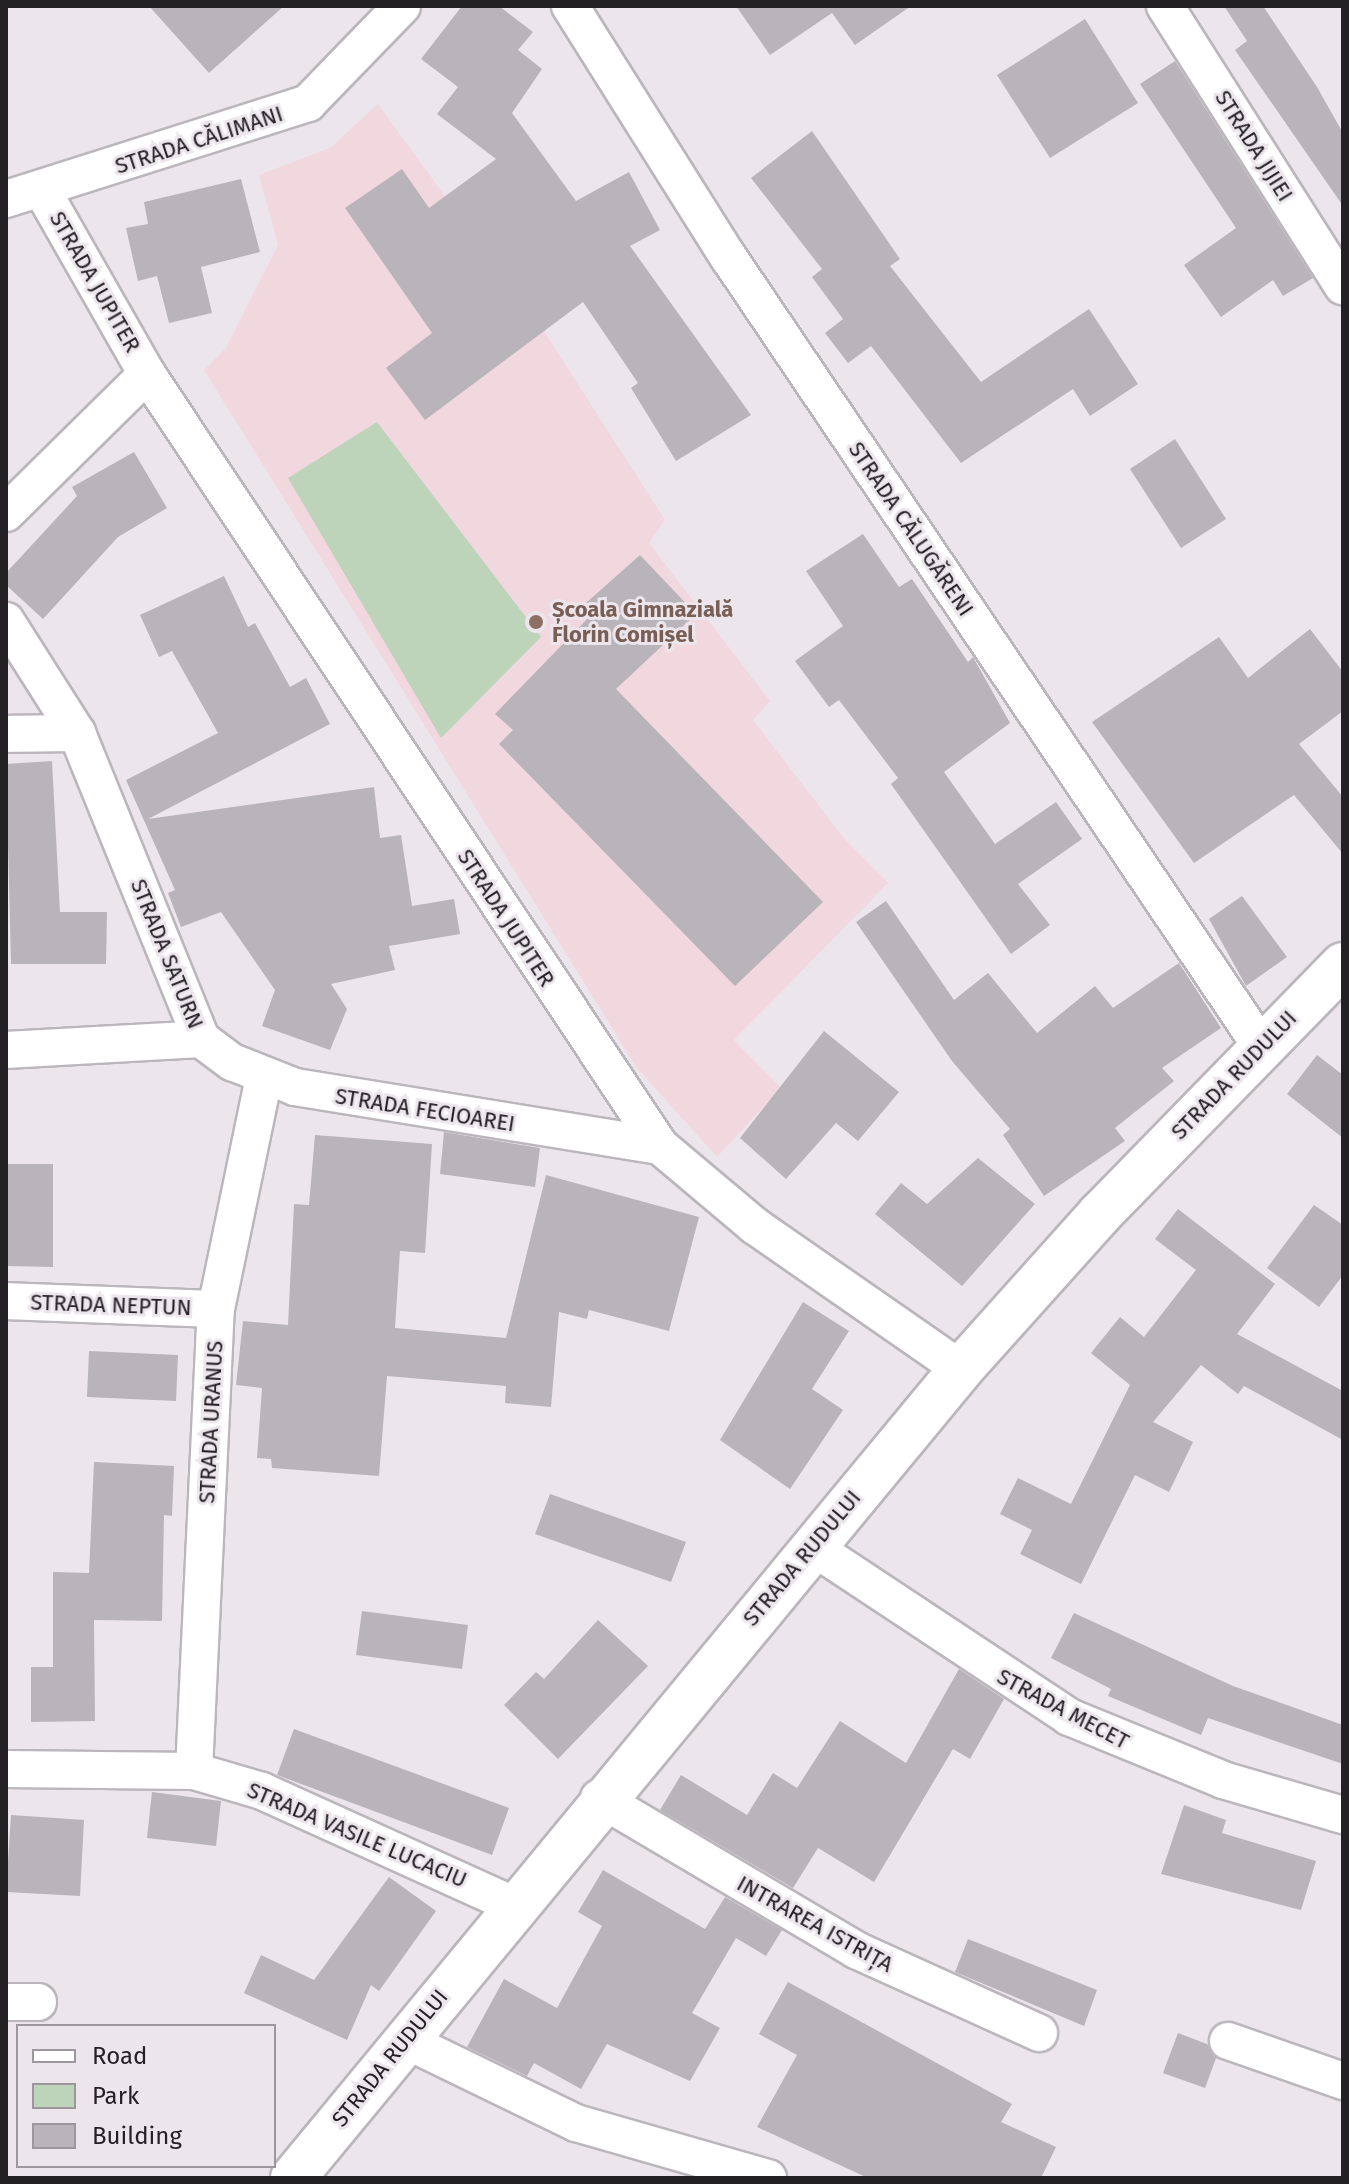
<!DOCTYPE html>
<meta charset="utf-8">
<style>
body{margin:0}
#map{position:relative;width:1349px;height:2184px;overflow:hidden;background:#ece6ec;font-family:"Fira Sans",sans-serif}
div>[style]{position:absolute}
.education>*{inset:0;background:#f1d7de}
.green>*{inset:0;background:#bdd3ba}
.building>*{inset:0;background:#b9b4b9}
.roads{filter:drop-shadow(2px 0 #bbb6bb) drop-shadow(-2px 0 #bbb6bb) drop-shadow(0 2px #bbb6bb) drop-shadow(0 -2px #bbb6bb)}
.street>*{height:36px;margin:-18px;padding:0 18px;transform-origin:18px;border-radius:18px;background:#fff}
.secondary>*{height:44px;margin:-22px;padding:0 22px;transform-origin:22px;border-radius:22px;background:#fff}
.dots>*{width:22px;height:22px;translate:-50% -50%;box-sizing:border-box;border:4px solid #ece6ec;border-radius:50%}
span{translate:-50% -50%;white-space:nowrap;text-align:center;line-height:1.15;-webkit-text-stroke:6px #ece6ec;paint-order:stroke}
.street-label{font-size:22px;color:#232123}
.education-label{font-size:22px;color:#785e54;font-weight:700}
.left{translate:0 -50%;text-align:left}
.frame{position:absolute;inset:0;border:8px solid #232123;pointer-events:none}
.legend{position:absolute;left:16px;top:2024px;width:260px;height:144px;box-sizing:border-box;background:#ece6ec;border:2px solid #9c979c;margin:0;padding:10px 14px;list-style:none;font-size:24px;color:#232123}
.legend li{display:flex;align-items:center;gap:16px;height:40px}
.legend b{width:40px;border:2px solid #9c979c}
</style>
<div id="map">
<div class="education">
<i style="clip-path:polygon(378px 104px,549px 339px,665px 520px,649px 543px,770px 701px,753px 720px,843px 837px,888px 883px,734px 1040px,781px 1088px,717px 1157px,637px 1068px,204px 370px,226px 348px,278px 245px,259px 175px,330px 148px)"></i>
</div>
<div class="green">
<i style="clip-path:polygon(377px 422px,541px 637px,441px 738px,288px 478px)"></i>
</div>
<div class="building">
<i style="clip-path:polygon(149px 6px,284px 6px,209px 73px)"></i>
<i style="clip-path:polygon(462px 6px,499px 6px,533px 32px,518px 50px,542px 69px,512px 113px,576px 201px,629px 172px,660px 230px,630px 246px,751px 415px,676px 461px,631px 388px,638px 383px,583px 302px,425px 420px,386px 368px,432px 333px,345px 208px,402px 169px,429px 208px,496px 159px,437px 114px,458px 87px,421px 59px)"></i>
<i style="clip-path:polygon(736px 6px,911px 6px,855px 45px,832px 13px,770px 55px)"></i>
<i style="clip-path:polygon(1224px 6px,1263px 6px,1317px 87px,1343px 133px,1343px 206px,1235px 50px,1247px 41px)"></i>
<i style="clip-path:polygon(1085px 19px,1138px 103px,1050px 158px,997px 75px)"></i>
<i style="clip-path:polygon(1175px 61px,1313px 278px,1283px 296px,1273px 280px,1221px 317px,1184px 265px,1236px 228px,1140px 84px)"></i>
<i style="clip-path:polygon(812px 131px,900px 259px,890px 266px,981px 382px,1089px 309px,1138px 384px,1090px 416px,1073px 389px,961px 463px,871px 346px,848px 363px,825px 333px,843px 319px,812px 277px,822px 269px,751px 178px)"></i>
<i style="clip-path:polygon(241px 179px,260px 252px,201px 267px,212px 313px,169px 323px,157px 276px,138px 281px,126px 228px,148px 224px,144px 202px)"></i>
<i style="clip-path:polygon(1175px 439px,1226px 519px,1181px 548px,1130px 469px)"></i>
<i style="clip-path:polygon(134px 452px,167px 508px,118px 537px,43px 619px,6px 585px,6px 573px,77px 496px,72px 487px)"></i>
<i style="clip-path:polygon(863px 534px,899px 587px,912px 579px,968px 662px,973px 657px,1010px 723px,944px 772px,995px 844px,1056px 802px,1082px 839px,1018px 884px,1050px 925px,1011px 954px,891px 784px,898px 778px,839px 700px,829px 707px,795px 661px,843px 626px,806px 571px)"></i>
<i style="clip-path:polygon(640px 555px,696px 614px,616px 689px,823px 902px,735px 986px,499px 744px,513px 730px,495px 714px,592px 614px,586px 603px)"></i>
<i style="clip-path:polygon(224px 576px,248px 627px,255px 623px,290px 687px,306px 678px,330px 724px,148px 819px,374px 787px,380px 838px,401px 835px,412px 906px,454px 899px,460px 934px,389px 946px,395px 970px,331px 984px,347px 1009px,330px 1050px,262px 1026px,275px 990px,221px 912px,181px 927px,168px 893px,175px 890px,126px 780px,218px 733px,172px 651px,159px 657px,140px 615px)"></i>
<i style="clip-path:polygon(1310px 629px,1343px 672px,1343px 711px,1299px 744px,1343px 797px,1343px 854px,1294px 795px,1194px 863px,1092px 722px,1219px 637px,1248px 678px)"></i>
<i style="clip-path:polygon(52px 761px,60px 912px,107px 912px,106px 964px,11px 964px,6px 764px)"></i>
<i style="clip-path:polygon(1242px 896px,1287px 957px,1246px 986px,1209px 919px)"></i>
<i style="clip-path:polygon(886px 901px,954px 1000px,988px 973px,1037px 1033px,1095px 986px,1113px 1008px,1179px 963px,1221px 1028px,1162px 1068px,1174px 1081px,1115px 1128px,1125px 1141px,1044px 1196px,1003px 1135px,1010px 1129px,952px 1061px,856px 922px)"></i>
<i style="clip-path:polygon(824px 1031px,899px 1092px,858px 1141px,836px 1123px,786px 1179px,740px 1138px)"></i>
<i style="clip-path:polygon(1317px 1055px,1343px 1075px,1343px 1138px,1287px 1094px)"></i>
<i style="clip-path:polygon(444px 1132px,540px 1148px,535px 1187px,440px 1174px)"></i>
<i style="clip-path:polygon(315px 1135px,432px 1144px,425px 1253px,400px 1251px,395px 1328px,506px 1338px,546px 1175px,699px 1217px,669px 1331px,589px 1310px,587px 1319px,559px 1312px,551px 1407px,505px 1403px,506px 1386px,387px 1376px,379px 1476px,272px 1468px,271px 1459px,257px 1458px,262px 1388px,236px 1385px,243px 1321px,288px 1325px,294px 1204px,309px 1205px)"></i>
<i style="clip-path:polygon(978px 1158px,1035px 1204px,962px 1286px,875px 1214px,901px 1183px,927px 1204px)"></i>
<i style="clip-path:polygon(6px 1164px,53px 1164px,53px 1267px,6px 1266px)"></i>
<i style="clip-path:polygon(1314px 1205px,1343px 1225px,1343px 1275px,1319px 1307px,1267px 1268px)"></i>
<i style="clip-path:polygon(1178px 1209px,1275px 1284px,1237px 1334px,1343px 1391px,1343px 1440px,1244px 1386px,1238px 1394px,1201px 1365px,1153px 1422px,1193px 1442px,1169px 1492px,1135px 1475px,1081px 1584px,1020px 1554px,1032px 1530px,1000px 1514px,1018px 1478px,1071px 1504px,1130px 1385px,1091px 1353px,1120px 1317px,1144px 1337px,1196px 1270px,1155px 1239px)"></i>
<i style="clip-path:polygon(803px 1302px,849px 1331px,812px 1389px,843px 1410px,790px 1489px,720px 1440px)"></i>
<i style="clip-path:polygon(89px 1351px,178px 1355px,176px 1401px,87px 1397px)"></i>
<i style="clip-path:polygon(94px 1462px,174px 1466px,172px 1516px,164px 1515px,162px 1621px,94px 1620px,95px 1721px,31px 1722px,31px 1667px,53px 1667px,53px 1572px,89px 1573px)"></i>
<i style="clip-path:polygon(550px 1494px,686px 1542px,671px 1582px,535px 1534px)"></i>
<i style="clip-path:polygon(362px 1611px,468px 1625px,462px 1669px,356px 1655px)"></i>
<i style="clip-path:polygon(1074px 1613px,1233px 1686px,1343px 1725px,1343px 1764px,1208px 1718px,1201px 1735px,1108px 1696px,1111px 1689px,1051px 1658px)"></i>
<i style="clip-path:polygon(598px 1620px,648px 1666px,558px 1759px,504px 1705px,536px 1672px,544px 1679px)"></i>
<i style="clip-path:polygon(959px 1669px,1004px 1699px,970px 1759px,953px 1749px,874px 1882px,818px 1848px,793px 1888px,660px 1810px,681px 1775px,747px 1815px,773px 1773px,797px 1788px,840px 1721px,906px 1763px)"></i>
<i style="clip-path:polygon(294px 1729px,509px 1808px,492px 1855px,277px 1775px)"></i>
<i style="clip-path:polygon(152px 1792px,221px 1801px,216px 1846px,147px 1838px)"></i>
<i style="clip-path:polygon(1184px 1805px,1226px 1820px,1222px 1833px,1316px 1861px,1301px 1910px,1161px 1874px)"></i>
<i style="clip-path:polygon(11px 1815px,84px 1820px,80px 1896px,6px 1892px)"></i>
<i style="clip-path:polygon(603px 1870px,705px 1929px,725px 1897px,782px 1930px,766px 1956px,736px 1938px,692px 2013px,720px 2028px,690px 2081px,607px 2044px,581px 2089px,534px 2063px,527px 2076px,467px 2047px,504px 1979px,557px 2008px,602px 1926px,578px 1912px)"></i>
<i style="clip-path:polygon(389px 1877px,436px 1911px,379px 1991px,371px 1985px,347px 2040px,244px 1993px,261px 1955px,314px 1980px)"></i>
<i style="clip-path:polygon(968px 1939px,1097px 1990px,1084px 2026px,955px 1972px)"></i>
<i style="clip-path:polygon(788px 1982px,1012px 2104px,1001px 2122px,1056px 2147px,1041px 2178px,868px 2178px,757px 2127px,797px 2055px,759px 2034px)"></i>
<i style="clip-path:polygon(1178px 2033px,1207px 2044px,1216px 2058px,1205px 2088px,1163px 2073px)"></i>
</div>
<div class="roads">
<div class="street">
<i style="left:570px;top:6px;width:298px;rotate:57.8deg"></i>
<i style="left:729px;top:258px;width:951px;rotate:55.98deg"></i>
<i style="left:1165px;top:6px;width:332px;rotate:57.6deg"></i>
<i style="left:42px;top:190px;width:212px;rotate:60.3deg"></i>
<i style="left:147px;top:374px;width:927px;rotate:56.4deg"></i>
<i style="left:660px;top:1146px;width:124px;rotate:40.1deg"></i>
<i style="left:755px;top:1226px;width:251px;rotate:34.8deg"></i>
<i style="left:6px;top:199px;width:317px;rotate:-17.6deg"></i>
<i style="left:308px;top:103px;width:135px;rotate:-45.9deg"></i>
<i style="left:6px;top:513px;width:198px;rotate:-44.6deg"></i>
<i style="left:6px;top:621px;width:133px;rotate:57.6deg"></i>
<i style="left:77px;top:733px;width:330px;rotate:67.9deg"></i>
<i style="left:6px;top:734px;width:71px;rotate:-0.8deg"></i>
<i style="left:201px;top:1039px;width:39px;rotate:37deg"></i>
<i style="left:232px;top:1062px;width:68px;rotate:21.6deg"></i>
<i style="left:295px;top:1087px;width:370px;rotate:9.2deg"></i>
<i style="left:6px;top:1050px;width:195px;rotate:-3.2deg"></i>
<i style="left:6px;top:1301px;width:210px;rotate:2.2deg"></i>
<i style="left:811px;top:1546px;width:310px;rotate:33.5deg"></i>
<i style="left:1069px;top:1717px;width:166px;rotate:22.2deg"></i>
<i style="left:1223px;top:1780px;width:125px;rotate:16.3deg"></i>
<i style="left:6px;top:1769px;width:188px;rotate:0.6deg"></i>
<i style="left:194px;top:1771px;width:71px;rotate:16.4deg"></i>
<i style="left:262px;top:1791px;width:276px;rotate:24.4deg"></i>
<i style="left:194px;top:1771px;width:463px;rotate:-87.3deg"></i>
<i style="left:216px;top:1309px;width:237px;rotate:-78.3deg"></i>
<i style="left:599px;top:1798px;width:299px;rotate:30.6deg"></i>
<i style="left:856px;top:1950px;width:201px;rotate:24.4deg"></i>
<i style="left:6px;top:2002px;width:32px"></i>
<i style="left:405px;top:2040px;width:190px;rotate:25.9deg"></i>
<i style="left:576px;top:2123px;width:200px;rotate:16deg"></i>
<i style="left:1228px;top:2041px;width:122px;rotate:19.2deg"></i>
</div>
<div class="secondary">
<i style="left:293px;top:2178px;width:1049px;rotate:-50.45deg"></i>
<i style="left:961px;top:1369px;width:208px;rotate:-48.1deg"></i>
<i style="left:1100px;top:1214px;width:348px;rotate:-45.7deg"></i>
</div>
</div>
<div class="dots">
<i style="left:536px;top:622px;background:#8d6e63"></i>
</div>
<div class="street-label">
<span style="left:199px;top:140px;rotate:-18deg">STRADA CĂLIMANI</span>
<span style="left:1254px;top:146px;rotate:58deg">STRADA JIJIEI</span>
<span style="left:95px;top:282px;rotate:60deg">STRADA JUPITER</span>
<span style="left:911px;top:529px;rotate:56deg">STRADA CĂLUGĂRENI</span>
<span style="left:506px;top:918px;rotate:57deg">STRADA JUPITER</span>
<span style="left:167px;top:954px;rotate:68deg">STRADA SATURN</span>
<span style="left:1234px;top:1075px;rotate:-46deg">STRADA RUDULUI</span>
<span style="left:425px;top:1110px;rotate:9deg">STRADA FECIOAREI</span>
<span style="left:111px;top:1305px;rotate:2deg">STRADA NEPTUN</span>
<span style="left:211px;top:1422px;rotate:-87deg">STRADA URANUS</span>
<span style="left:802px;top:1558px;rotate:-50deg">STRADA RUDULUI</span>
<span style="left:1063px;top:1709px;rotate:28deg">STRADA MECET</span>
<span style="left:357px;top:1835px;rotate:23deg">STRADA VASILE LUCACIU</span>
<span style="left:815px;top:1924px;rotate:29deg">INTRAREA ISTRIȚA</span>
<span style="left:390px;top:2058px;rotate:-51deg">STRADA RUDULUI</span>
</div>
<div class="education-label">
<span class="left" style="left:552px;top:622px">Școala Gimnazială<br>Florin Comișel</span>
</div>
<div class="frame"></div>
<ul class="legend">
<li><b style="height:10px;background:#fff"></b>Road</li>
<li><b style="height:22px;background:#bdd3ba"></b>Park</li>
<li><b style="height:22px;background:#b9b4b9"></b>Building</li>
</ul>
</div>
